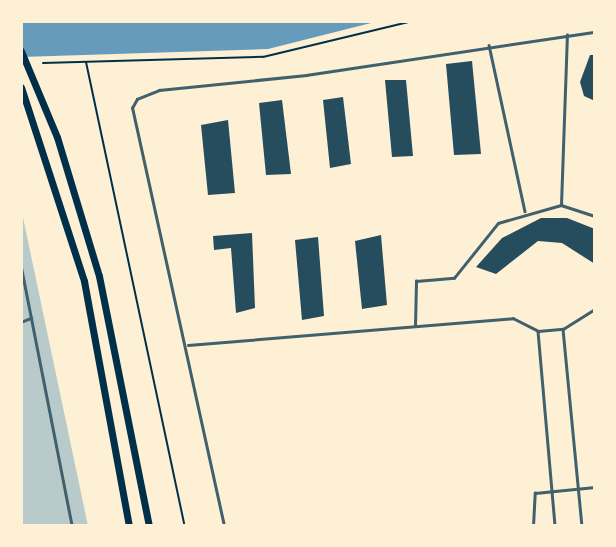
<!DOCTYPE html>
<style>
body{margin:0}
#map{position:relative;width:616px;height:547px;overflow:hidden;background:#fdf0d5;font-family:Overpass,sans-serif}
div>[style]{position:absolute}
.green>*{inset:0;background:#b9caca}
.water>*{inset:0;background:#669bbc}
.building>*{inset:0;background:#264d5e}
.path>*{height:2px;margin:-1px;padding:0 1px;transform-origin:1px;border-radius:1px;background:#003049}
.service>*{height:2.5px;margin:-1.25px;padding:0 1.25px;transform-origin:1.25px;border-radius:1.25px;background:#3f606c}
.secondary>*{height:7px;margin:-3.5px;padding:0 3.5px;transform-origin:3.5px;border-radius:3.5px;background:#003049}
span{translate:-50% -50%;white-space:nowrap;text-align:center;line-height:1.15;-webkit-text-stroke:7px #fdf0d5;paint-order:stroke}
.frame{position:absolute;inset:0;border:23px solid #fdf0d5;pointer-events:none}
</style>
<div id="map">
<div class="green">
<i style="clip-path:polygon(21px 208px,88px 526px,21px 526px)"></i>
</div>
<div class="water">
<i style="clip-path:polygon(21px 21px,379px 21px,268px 49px,21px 57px)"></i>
</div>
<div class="building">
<i style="clip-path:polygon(590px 55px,595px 55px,595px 101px,584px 96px,580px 82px)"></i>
<i style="clip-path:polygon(472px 61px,481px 154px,454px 155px,446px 64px)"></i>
<i style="clip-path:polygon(385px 80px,406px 80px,413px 156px,392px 157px)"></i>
<i style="clip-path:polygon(343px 97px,351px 164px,330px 168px,323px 100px)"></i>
<i style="clip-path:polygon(282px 100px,291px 174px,266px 175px,259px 103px)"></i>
<i style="clip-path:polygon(228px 120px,235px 193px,208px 195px,201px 125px)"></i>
<i style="clip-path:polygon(541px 218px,567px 218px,595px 229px,595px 264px,562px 243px,538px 241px,496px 274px,476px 267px,502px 238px)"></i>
<i style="clip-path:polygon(252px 233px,255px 308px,236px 313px,231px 248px,214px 250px,213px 236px)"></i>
<i style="clip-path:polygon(381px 235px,387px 305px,362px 309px,355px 241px)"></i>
<i style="clip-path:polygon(318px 237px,324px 316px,302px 320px,295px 240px)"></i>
</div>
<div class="path">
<i style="left:86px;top:62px;width:474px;rotate:78deg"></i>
<i style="left:43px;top:63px;width:220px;rotate:-1.6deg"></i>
<i style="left:263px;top:57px;width:154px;rotate:-13.5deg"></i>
</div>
<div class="service">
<i style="left:489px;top:45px;width:170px;rotate:77.8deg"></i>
<i style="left:561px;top:205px;width:170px;rotate:-88deg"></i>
<i style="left:21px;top:265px;width:266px;rotate:78.9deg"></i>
<i style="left:21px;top:322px;width:11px;rotate:-22deg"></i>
<i style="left:415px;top:326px;width:45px;rotate:-88.7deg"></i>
<i style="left:416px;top:281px;width:38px;rotate:-5deg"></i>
<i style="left:454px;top:278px;width:70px;rotate:-51.3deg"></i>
<i style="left:498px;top:223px;width:66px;rotate:-15.9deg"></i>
<i style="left:561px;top:205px;width:36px;rotate:18deg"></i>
<i style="left:563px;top:329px;width:198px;rotate:84.5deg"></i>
<i style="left:538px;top:331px;width:196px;rotate:85deg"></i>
<i style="left:188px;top:345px;width:326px;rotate:-4.7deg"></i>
<i style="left:513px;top:318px;width:28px;rotate:27deg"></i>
<i style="left:538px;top:331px;width:25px;rotate:-5deg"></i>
<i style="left:563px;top:329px;width:38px;rotate:-32deg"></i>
<i style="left:224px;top:526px;width:428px;rotate:-102.4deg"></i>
<i style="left:132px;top:108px;width:10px;rotate:-61deg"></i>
<i style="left:137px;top:99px;width:24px;rotate:-22deg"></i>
<i style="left:159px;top:90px;width:148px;rotate:-5.8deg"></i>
<i style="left:306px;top:75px;width:292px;rotate:-8.5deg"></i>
<i style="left:533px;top:526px;width:33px;rotate:-87deg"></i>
<i style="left:535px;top:493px;width:60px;rotate:-5.7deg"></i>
</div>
<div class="secondary">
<i style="left:21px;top:51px;width:93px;rotate:67.3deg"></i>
<i style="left:57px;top:137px;width:145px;rotate:73.2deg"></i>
<i style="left:99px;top:276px;width:255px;rotate:78.7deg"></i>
<i style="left:21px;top:87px;width:204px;rotate:72deg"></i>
<i style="left:84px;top:281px;width:249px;rotate:79.6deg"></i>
</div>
<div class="frame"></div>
</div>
